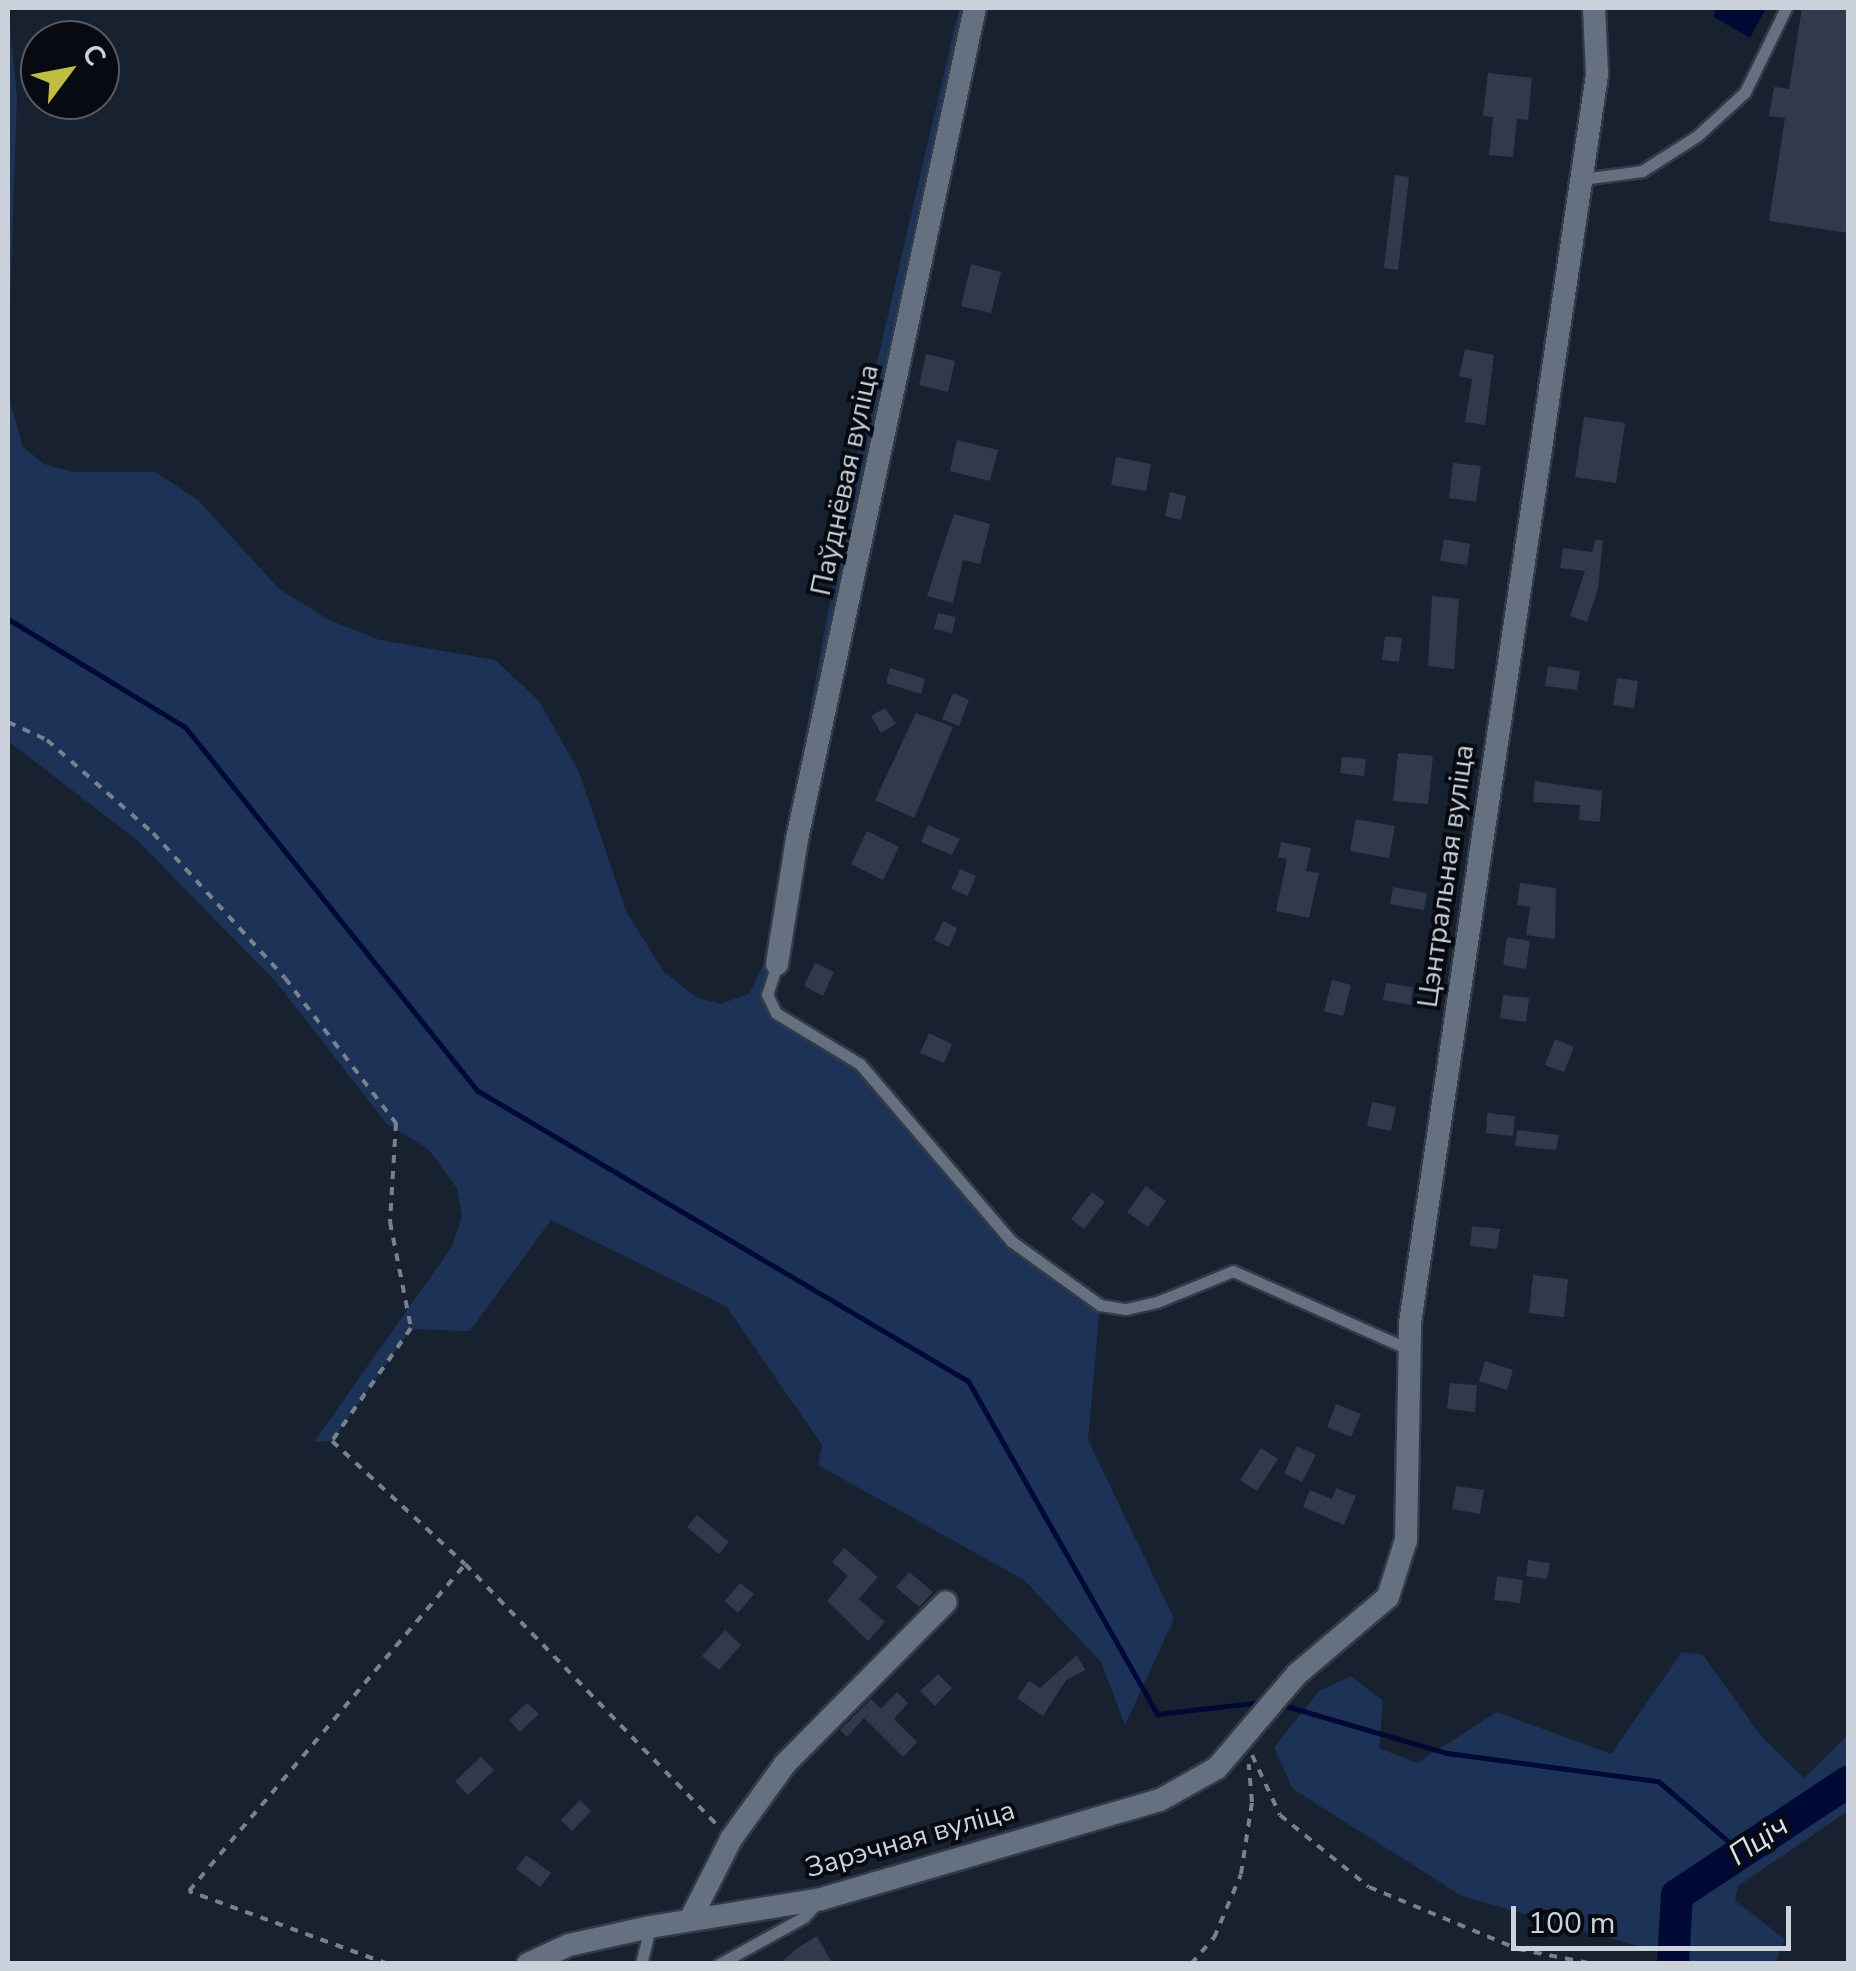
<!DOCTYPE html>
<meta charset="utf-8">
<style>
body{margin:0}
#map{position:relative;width:1856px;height:1971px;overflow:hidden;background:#18212f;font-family:"Nunito Sans",sans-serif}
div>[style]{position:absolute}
.green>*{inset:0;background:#1c3357}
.water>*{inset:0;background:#000834}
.stream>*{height:5px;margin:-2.5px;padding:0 2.5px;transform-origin:2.5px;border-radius:2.5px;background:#000834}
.river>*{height:32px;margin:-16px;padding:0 16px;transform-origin:16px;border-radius:16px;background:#000834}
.building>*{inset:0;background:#303a4a}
.path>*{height:4px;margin-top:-2px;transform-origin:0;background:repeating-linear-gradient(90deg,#79818c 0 8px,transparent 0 16px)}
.roads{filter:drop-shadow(2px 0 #343a46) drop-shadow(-2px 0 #343a46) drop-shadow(0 2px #343a46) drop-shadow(0 -2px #343a46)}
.service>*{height:11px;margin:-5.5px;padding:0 5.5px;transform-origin:5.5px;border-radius:5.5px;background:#657081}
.minor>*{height:22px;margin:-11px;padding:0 11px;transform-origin:11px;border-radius:11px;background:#657081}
span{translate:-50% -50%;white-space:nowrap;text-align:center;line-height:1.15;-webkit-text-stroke:8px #070a10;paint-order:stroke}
.street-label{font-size:28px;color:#ccd2dc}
.water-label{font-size:30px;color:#d7e1f1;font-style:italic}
.frame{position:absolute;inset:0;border:10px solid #ccd2dc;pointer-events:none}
.north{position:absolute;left:20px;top:20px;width:100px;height:100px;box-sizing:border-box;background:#070a10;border:2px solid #565a62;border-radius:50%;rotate:58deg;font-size:28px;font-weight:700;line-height:40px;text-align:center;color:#ccd2dc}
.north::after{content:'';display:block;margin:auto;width:35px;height:45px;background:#bebe42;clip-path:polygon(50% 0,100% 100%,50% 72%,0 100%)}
.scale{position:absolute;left:1511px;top:1906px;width:280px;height:45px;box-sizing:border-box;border:5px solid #ccd2dc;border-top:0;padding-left:12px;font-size:30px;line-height:35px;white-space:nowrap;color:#ccd2dc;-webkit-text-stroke:8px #070a10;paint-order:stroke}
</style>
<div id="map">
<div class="green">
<i style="clip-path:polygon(8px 8px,17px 97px,8px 365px)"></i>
<i style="clip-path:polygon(959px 8px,975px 8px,767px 994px,776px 1013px,860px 1064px,1011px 1241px,1100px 1305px,1088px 1440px,1174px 1619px,1125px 1725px,1101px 1662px,1024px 1580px,818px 1465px,822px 1445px,726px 1306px,551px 1220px,470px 1331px,411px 1329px,332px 1441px,314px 1442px,451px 1248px,462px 1217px,457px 1188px,429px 1150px,386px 1123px,277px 983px,137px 840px,8px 741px,8px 395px,23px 447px,44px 464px,73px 472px,155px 472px,198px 500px,278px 588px,329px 620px,380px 640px,495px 660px,539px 701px,578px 770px,627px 913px,664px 972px,696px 997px,720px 1004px,749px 994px,763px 966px,861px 432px)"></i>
<i style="clip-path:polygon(1682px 1652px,1703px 1655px,1761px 1736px,1804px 1778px,1848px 1735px,1848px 1811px,1738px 1886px,1735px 1901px,1785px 1939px,1775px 1963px,1690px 1961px,1462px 1896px,1293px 1789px,1274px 1747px,1319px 1691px,1351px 1676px,1383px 1701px,1379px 1748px,1417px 1763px,1497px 1712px,1611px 1754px)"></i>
</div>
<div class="water">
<i style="clip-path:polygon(1715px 8px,1766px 8px,1750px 38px,1714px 17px)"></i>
</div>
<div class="stream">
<i style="left:8px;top:619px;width:207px;rotate:31.4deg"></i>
<i style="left:185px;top:727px;width:467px;rotate:51.2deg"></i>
<i style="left:478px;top:1091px;width:569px;rotate:30.62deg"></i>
<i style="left:968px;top:1381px;width:383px;rotate:60.4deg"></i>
<i style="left:1157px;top:1714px;width:107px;rotate:-6.5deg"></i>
<i style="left:1279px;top:1704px;width:175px;rotate:16.3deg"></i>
<i style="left:1447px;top:1753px;width:213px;rotate:7.6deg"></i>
<i style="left:1658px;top:1781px;width:113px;rotate:40.7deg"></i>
</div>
<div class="river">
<i style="left:1673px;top:1964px;width:69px;rotate:-86.7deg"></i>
<i style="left:1677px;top:1895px;width:205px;rotate:-33.5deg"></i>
</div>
<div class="building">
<i style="clip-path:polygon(1802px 8px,1848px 8px,1848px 233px,1769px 221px,1785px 118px,1769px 116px,1774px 87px,1789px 89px)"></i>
<i style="clip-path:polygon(1488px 73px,1532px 78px,1528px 120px,1517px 119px,1513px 157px,1489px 155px,1493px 117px,1483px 116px)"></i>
<i style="clip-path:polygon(1395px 175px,1409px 177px,1398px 270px,1384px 268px)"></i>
<i style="clip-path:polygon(971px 264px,1001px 272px,991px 313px,961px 306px)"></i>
<i style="clip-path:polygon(1465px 349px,1494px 355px,1485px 425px,1465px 422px,1472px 379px,1459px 376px)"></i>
<i style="clip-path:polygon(926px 354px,955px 361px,948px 392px,919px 385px)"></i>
<i style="clip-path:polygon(1584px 417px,1625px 423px,1616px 483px,1575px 477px)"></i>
<i style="clip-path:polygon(957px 440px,998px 450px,990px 481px,950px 471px)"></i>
<i style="clip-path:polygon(1116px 457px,1151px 464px,1146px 491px,1111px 485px)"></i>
<i style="clip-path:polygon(1453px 463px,1481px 466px,1476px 502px,1449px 498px)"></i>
<i style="clip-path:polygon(1170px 492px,1186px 496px,1181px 520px,1165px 516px)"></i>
<i style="clip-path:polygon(954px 514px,990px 524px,980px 564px,963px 560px,953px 603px,927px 596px)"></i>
<i style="clip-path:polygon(1444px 539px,1470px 544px,1467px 565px,1440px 561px)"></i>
<i style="clip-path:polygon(1596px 539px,1603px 541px,1598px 589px,1587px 622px,1570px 616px,1585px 571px,1560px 568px,1563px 548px,1592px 552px)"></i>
<i style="clip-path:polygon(1432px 596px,1459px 599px,1454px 669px,1428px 666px)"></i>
<i style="clip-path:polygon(938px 613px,956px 617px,952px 633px,934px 629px)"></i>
<i style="clip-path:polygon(1385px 636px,1402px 638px,1399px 662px,1382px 660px)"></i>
<i style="clip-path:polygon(1548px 666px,1580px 671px,1577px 690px,1545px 686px)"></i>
<i style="clip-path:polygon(890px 668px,925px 679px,921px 694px,886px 683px)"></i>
<i style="clip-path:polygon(1617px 678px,1638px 681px,1634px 708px,1613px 705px)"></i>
<i style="clip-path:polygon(953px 693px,969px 700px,959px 726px,942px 719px)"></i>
<i style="clip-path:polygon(885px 708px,896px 724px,881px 733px,871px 716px)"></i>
<i style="clip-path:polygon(916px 713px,953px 727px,914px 818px,875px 800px)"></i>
<i style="clip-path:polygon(1398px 753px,1433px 756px,1428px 804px,1393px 801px)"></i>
<i style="clip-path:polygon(1342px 757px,1366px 759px,1364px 776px,1340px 773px)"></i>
<i style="clip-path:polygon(1535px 781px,1602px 791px,1600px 822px,1579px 820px,1580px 805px,1533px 802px)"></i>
<i style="clip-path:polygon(1356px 819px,1395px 826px,1389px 858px,1350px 851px)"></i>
<i style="clip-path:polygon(928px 825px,960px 839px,952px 855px,921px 842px)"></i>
<i style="clip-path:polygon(867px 831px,899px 847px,883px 880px,851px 864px)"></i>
<i style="clip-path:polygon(1281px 842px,1311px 848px,1306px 871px,1319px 873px,1309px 918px,1276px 911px,1287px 859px,1278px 857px)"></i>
<i style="clip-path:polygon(960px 869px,976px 876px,968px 896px,951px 889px)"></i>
<i style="clip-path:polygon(1520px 883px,1556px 888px,1555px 939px,1526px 935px,1530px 907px,1517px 905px)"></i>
<i style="clip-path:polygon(1393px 887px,1427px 893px,1424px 910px,1390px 904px)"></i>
<i style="clip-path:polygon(943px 921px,957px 928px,949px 947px,934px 940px)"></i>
<i style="clip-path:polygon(1507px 937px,1530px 941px,1526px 969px,1503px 965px)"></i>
<i style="clip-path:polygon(815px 963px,834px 972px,823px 996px,804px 986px)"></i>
<i style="clip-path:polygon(1332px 980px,1351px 985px,1343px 1016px,1324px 1011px)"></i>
<i style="clip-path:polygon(1386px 983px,1413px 987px,1411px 1005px,1383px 1000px)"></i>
<i style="clip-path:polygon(1503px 995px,1529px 998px,1526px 1022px,1500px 1018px)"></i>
<i style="clip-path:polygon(929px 1033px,952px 1044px,944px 1063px,920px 1053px)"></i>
<i style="clip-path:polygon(1555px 1039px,1574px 1047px,1564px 1072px,1545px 1065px)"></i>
<i style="clip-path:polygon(1372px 1102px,1396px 1107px,1391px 1131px,1367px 1126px)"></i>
<i style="clip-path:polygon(1487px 1113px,1515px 1116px,1513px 1136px,1486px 1133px)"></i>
<i style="clip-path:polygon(1517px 1130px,1559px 1135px,1556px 1150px,1515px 1146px)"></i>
<i style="clip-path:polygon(1146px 1186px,1166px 1201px,1148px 1227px,1127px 1212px)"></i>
<i style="clip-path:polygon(1092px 1192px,1105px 1202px,1084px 1229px,1071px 1219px)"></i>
<i style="clip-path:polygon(1472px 1226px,1500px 1229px,1497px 1249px,1470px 1246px)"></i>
<i style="clip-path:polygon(1533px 1275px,1568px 1279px,1564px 1317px,1529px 1313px)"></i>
<i style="clip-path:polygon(1485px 1361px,1513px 1370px,1507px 1390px,1479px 1381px)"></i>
<i style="clip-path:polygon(1450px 1383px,1477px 1385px,1475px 1412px,1447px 1409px)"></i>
<i style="clip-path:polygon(1336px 1404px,1361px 1414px,1351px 1437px,1327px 1427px)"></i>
<i style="clip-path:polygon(1297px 1446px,1316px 1455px,1302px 1482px,1284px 1473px)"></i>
<i style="clip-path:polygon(1261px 1448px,1278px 1459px,1257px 1491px,1240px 1480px)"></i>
<i style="clip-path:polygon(1456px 1486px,1484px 1490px,1480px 1514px,1452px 1509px)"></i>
<i style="clip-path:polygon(1336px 1488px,1356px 1496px,1344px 1525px,1303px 1507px,1310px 1490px,1332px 1499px)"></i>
<i style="clip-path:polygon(697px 1515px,729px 1542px,719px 1554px,687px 1527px)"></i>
<i style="clip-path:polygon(844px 1548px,878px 1577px,859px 1599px,885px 1622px,868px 1641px,827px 1601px,848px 1576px,832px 1562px)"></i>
<i style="clip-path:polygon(1528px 1560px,1550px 1563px,1547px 1579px,1526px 1576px)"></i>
<i style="clip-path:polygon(909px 1572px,933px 1592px,919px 1607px,896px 1587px)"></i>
<i style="clip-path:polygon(1497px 1576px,1523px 1580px,1520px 1603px,1494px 1600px)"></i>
<i style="clip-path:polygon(740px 1583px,754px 1594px,738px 1613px,725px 1601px)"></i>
<i style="clip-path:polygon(725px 1630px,741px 1645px,719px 1670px,702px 1656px)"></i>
<i style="clip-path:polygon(1077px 1655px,1085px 1670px,1066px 1680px,1043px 1716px,1017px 1698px,1029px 1681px,1040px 1688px)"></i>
<i style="clip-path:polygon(938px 1674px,952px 1688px,935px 1706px,920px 1691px)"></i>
<i style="clip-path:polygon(897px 1692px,908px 1703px,894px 1719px,917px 1742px,903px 1757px,864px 1718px,847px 1737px,840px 1730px,871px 1699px,881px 1709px)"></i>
<i style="clip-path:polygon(527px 1703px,539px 1714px,520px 1732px,509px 1720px)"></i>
<i style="clip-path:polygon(481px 1757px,494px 1770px,468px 1795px,455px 1781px)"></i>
<i style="clip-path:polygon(580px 1800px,591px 1811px,572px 1831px,561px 1820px)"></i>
<i style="clip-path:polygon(526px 1855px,551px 1873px,540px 1887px,516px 1869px)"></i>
<i style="clip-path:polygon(817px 1936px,833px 1964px,779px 1964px,799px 1947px)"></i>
</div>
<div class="path">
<i style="left:8px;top:722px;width:43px;rotate:24.8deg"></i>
<i style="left:47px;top:740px;width:141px;rotate:41.3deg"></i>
<i style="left:153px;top:833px;width:196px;rotate:47.7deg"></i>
<i style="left:285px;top:978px;width:183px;rotate:52.6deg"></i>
<i style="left:396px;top:1123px;width:99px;rotate:93.5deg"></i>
<i style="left:390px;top:1222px;width:108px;rotate:78.8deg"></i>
<i style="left:411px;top:1328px;width:138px;rotate:125deg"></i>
<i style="left:332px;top:1441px;width:181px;rotate:42.8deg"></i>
<i style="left:465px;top:1564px;width:363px;rotate:46deg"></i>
<i style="left:1252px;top:1755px;width:66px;rotate:65deg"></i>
<i style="left:1280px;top:1815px;width:114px;rotate:39deg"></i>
<i style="left:1369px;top:1887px;width:161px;rotate:22.6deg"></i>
<i style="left:1518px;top:1949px;width:77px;rotate:11.2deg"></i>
<i style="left:388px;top:1964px;width:212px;rotate:-159.9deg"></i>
<i style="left:189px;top:1891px;width:428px;rotate:-49.8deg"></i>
<i style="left:1191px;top:1964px;width:35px;rotate:-49deg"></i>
<i style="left:1214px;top:1938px;width:69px;rotate:-67.1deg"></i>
<i style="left:1241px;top:1874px;width:73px;rotate:-81.3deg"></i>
<i style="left:1252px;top:1802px;width:38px;rotate:-95deg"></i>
</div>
<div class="roads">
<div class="service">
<i style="left:1582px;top:179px;width:61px;rotate:-7.6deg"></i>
<i style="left:1642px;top:171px;width:65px;rotate:-32.5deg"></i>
<i style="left:1697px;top:136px;width:65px;rotate:-42.5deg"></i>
<i style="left:1745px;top:92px;width:93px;rotate:-64deg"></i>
<i style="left:777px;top:964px;width:32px;rotate:108deg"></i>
<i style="left:767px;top:994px;width:21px;rotate:65deg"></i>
<i style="left:776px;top:1013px;width:98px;rotate:31.3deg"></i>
<i style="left:860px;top:1064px;width:233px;rotate:49.5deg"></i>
<i style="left:1011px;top:1241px;width:110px;rotate:35.7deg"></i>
<i style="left:1100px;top:1305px;width:26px;rotate:9deg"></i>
<i style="left:1126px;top:1309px;width:32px;rotate:-13deg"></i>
<i style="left:1157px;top:1302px;width:82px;rotate:-22.2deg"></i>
<i style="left:1233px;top:1271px;width:192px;rotate:24deg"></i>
<i style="left:641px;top:1964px;width:38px;rotate:-76deg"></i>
<i style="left:719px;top:1964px;width:97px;rotate:-28.9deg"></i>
<i style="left:804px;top:1917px;width:19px;rotate:-47deg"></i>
</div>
<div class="minor">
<i style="left:777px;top:964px;width:127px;rotate:-80.9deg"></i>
<i style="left:797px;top:839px;width:850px;rotate:-77.91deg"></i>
<i style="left:691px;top:1918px;width:89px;rotate:-63.1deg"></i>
<i style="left:731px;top:1839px;width:92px;rotate:-54.2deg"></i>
<i style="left:785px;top:1764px;width:228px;rotate:-45.2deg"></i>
<i style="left:528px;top:1964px;width:45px;rotate:-24.9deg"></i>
<i style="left:569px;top:1945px;width:83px;rotate:-12.5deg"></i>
<i style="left:650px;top:1927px;width:173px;rotate:-9.3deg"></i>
<i style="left:821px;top:1899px;width:353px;rotate:-16.3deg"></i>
<i style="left:1160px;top:1800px;width:65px;rotate:-29.3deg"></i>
<i style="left:1217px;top:1768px;width:123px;rotate:-49.6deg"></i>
<i style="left:1297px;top:1674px;width:119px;rotate:-40.2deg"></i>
<i style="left:1388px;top:1597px;width:60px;rotate:-72.5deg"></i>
<i style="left:1406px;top:1540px;width:217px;rotate:-88.9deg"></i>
<i style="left:1410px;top:1323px;width:1263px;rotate:-81.48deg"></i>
<i style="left:1597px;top:74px;width:66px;rotate:-92.6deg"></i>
</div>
</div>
<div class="street-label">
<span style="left:845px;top:480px;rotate:-78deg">Паўднёвая вуліца</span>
<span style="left:1446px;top:876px;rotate:-82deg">Цэнтральная вуліца</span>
<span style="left:910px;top:1839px;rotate:-16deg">Зарэчная вуліца</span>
</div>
<div class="water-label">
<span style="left:1759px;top:1841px;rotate:-34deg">Пціч</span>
</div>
<div class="frame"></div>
<div class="north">С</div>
<div class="scale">100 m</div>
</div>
